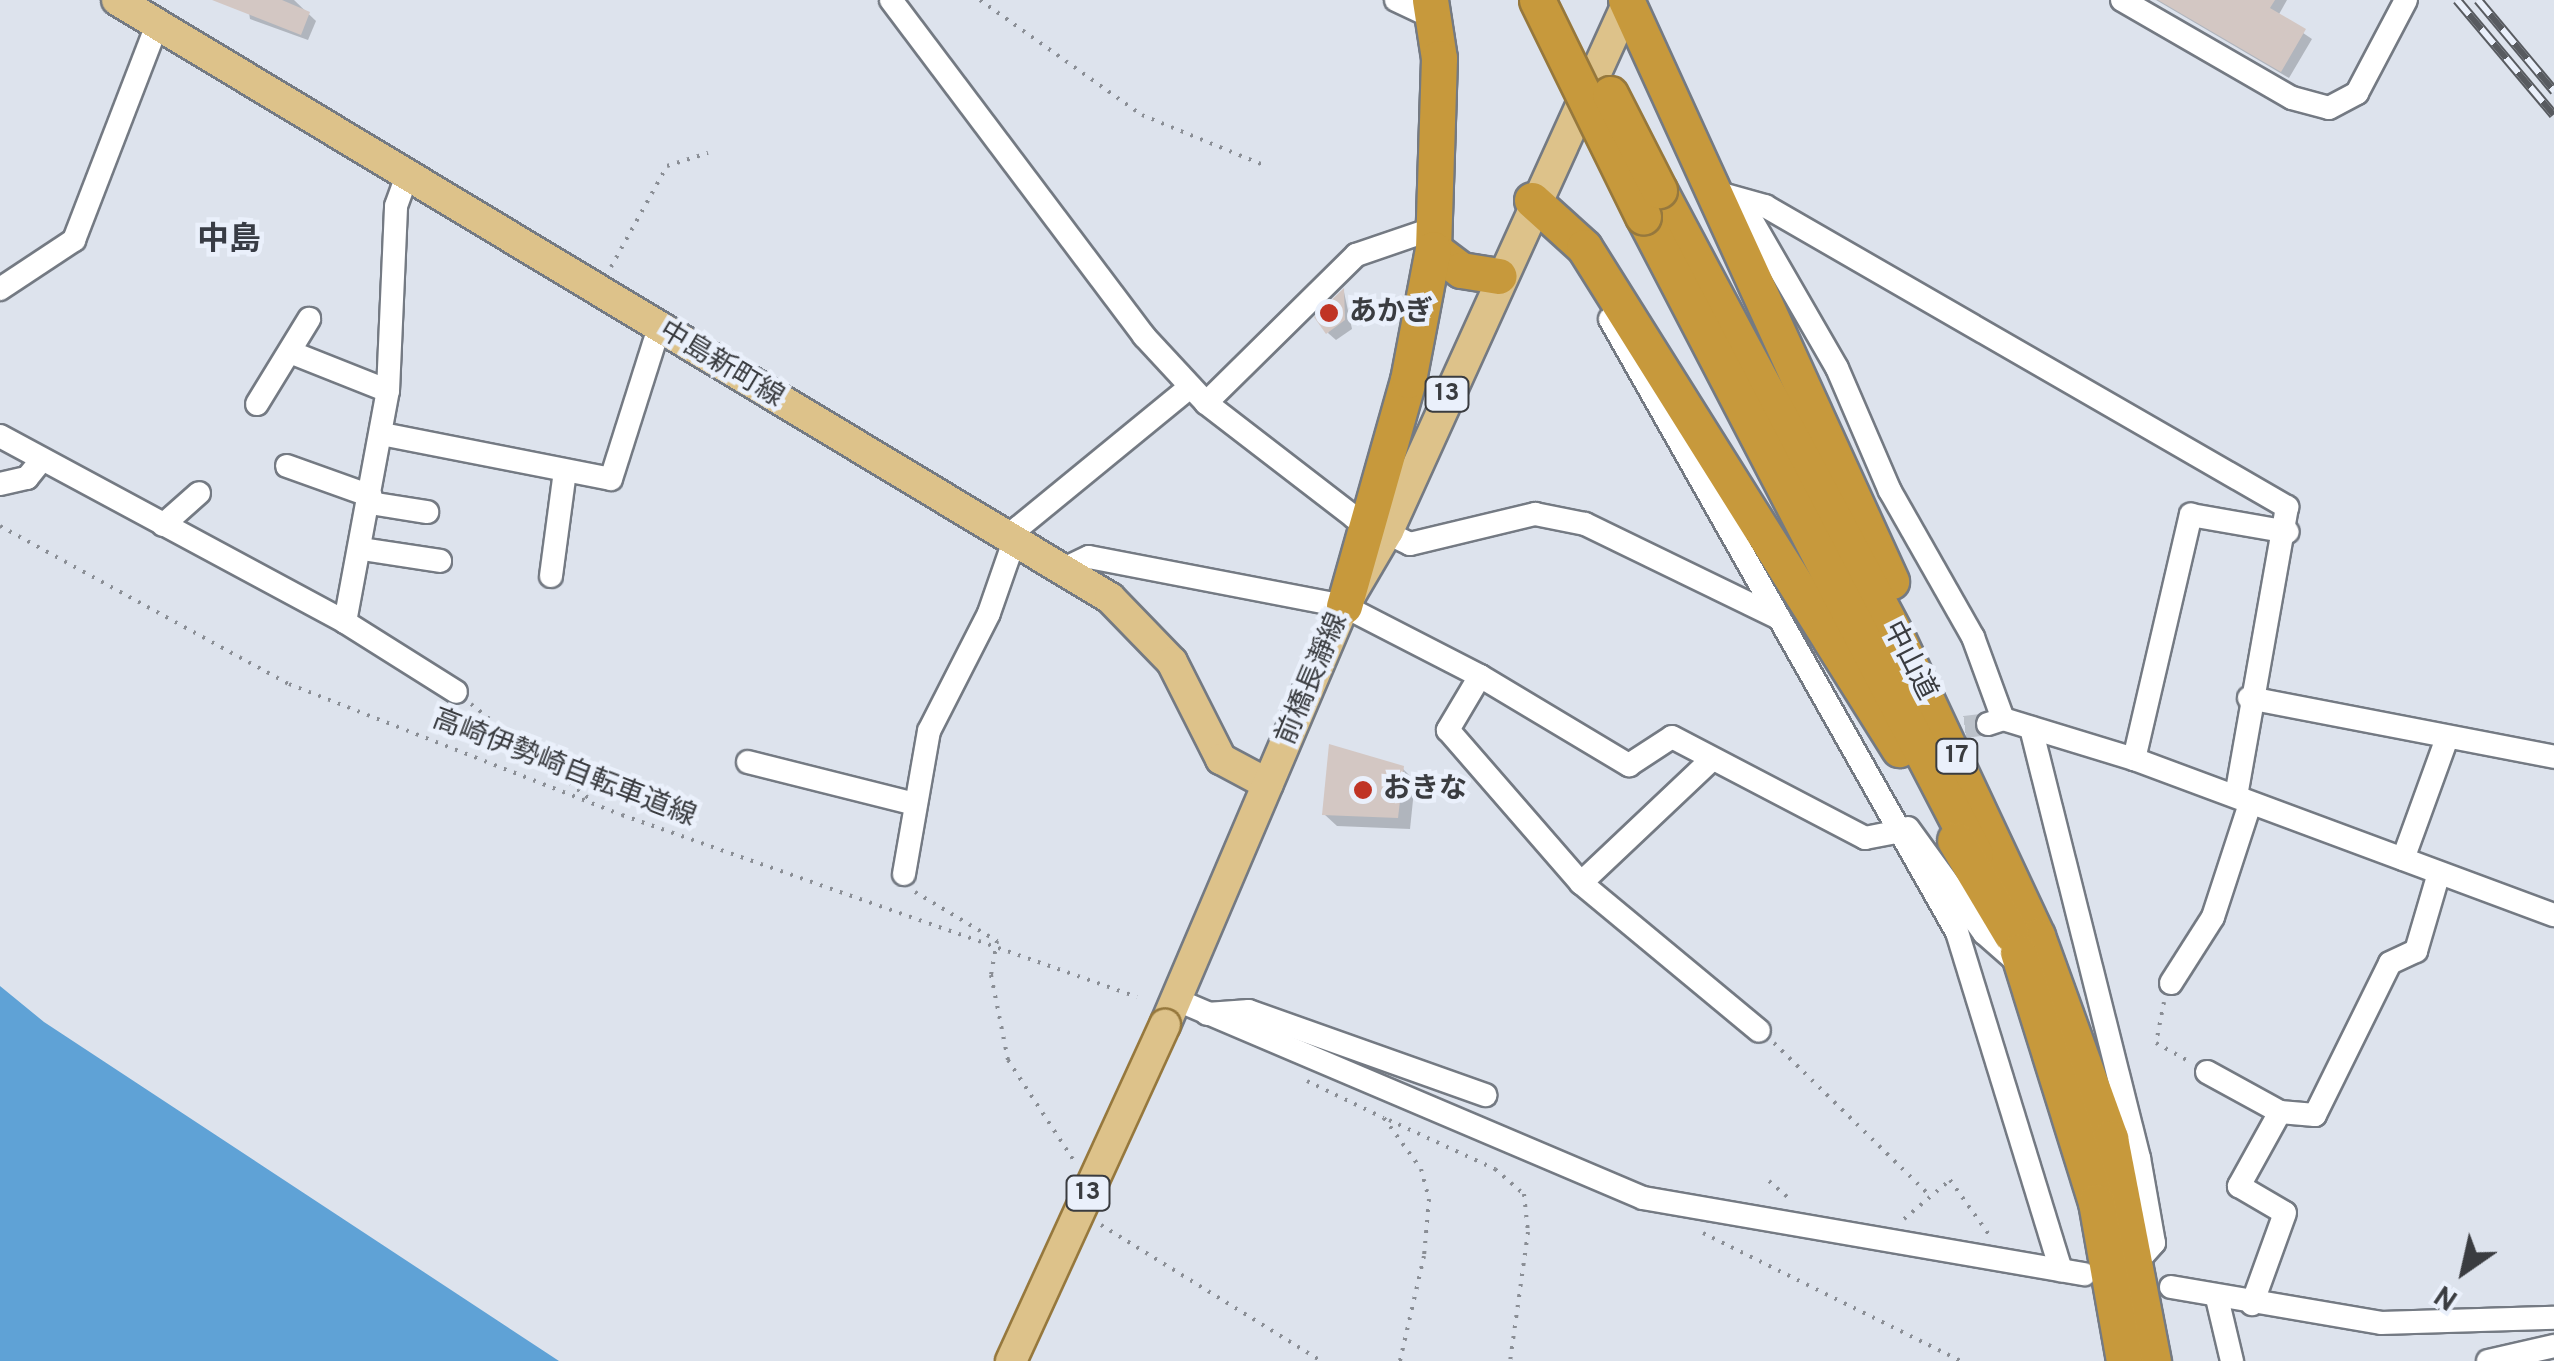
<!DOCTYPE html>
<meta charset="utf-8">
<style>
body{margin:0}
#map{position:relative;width:2554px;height:1361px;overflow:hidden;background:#dde3ed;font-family:Overpass,"Noto Sans JP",sans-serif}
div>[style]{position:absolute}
.water>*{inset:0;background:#5fa2d6}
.shadow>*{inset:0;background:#0003}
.building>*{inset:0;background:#d3c7c3}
.minor-tunnel>*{height:22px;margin-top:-11px;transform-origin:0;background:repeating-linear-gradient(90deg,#bcc2ca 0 22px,transparent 0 33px)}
.path>*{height:4px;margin-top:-2px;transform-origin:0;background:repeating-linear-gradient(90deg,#8a8e95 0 2.5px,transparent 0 10.5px)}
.roads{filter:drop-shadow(2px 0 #747a83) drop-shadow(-2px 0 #747a83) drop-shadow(0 2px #747a83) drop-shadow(0 -2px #747a83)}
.minor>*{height:22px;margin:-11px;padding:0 11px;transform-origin:11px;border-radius:11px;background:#fff}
.major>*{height:30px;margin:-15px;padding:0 15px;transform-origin:15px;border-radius:15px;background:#ddc28a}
.highway>*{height:35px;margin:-17.5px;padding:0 17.5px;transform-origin:17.5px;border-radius:17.5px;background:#c7993c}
.rail>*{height:10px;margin-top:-5px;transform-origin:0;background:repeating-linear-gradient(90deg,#eaf0fb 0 19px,#585b60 0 38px);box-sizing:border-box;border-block:2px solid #585b60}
.bridges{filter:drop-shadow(2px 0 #96783d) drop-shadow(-2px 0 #96783d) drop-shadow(0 2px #96783d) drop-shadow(0 -2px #96783d)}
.major-bridge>*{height:30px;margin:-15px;padding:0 15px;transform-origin:15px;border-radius:15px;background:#ddc28a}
.highway-bridge>*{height:35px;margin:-17.5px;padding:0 17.5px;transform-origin:17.5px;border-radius:17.5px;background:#c7993c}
.dots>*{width:28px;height:28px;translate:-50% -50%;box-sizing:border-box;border:5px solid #eaf0fb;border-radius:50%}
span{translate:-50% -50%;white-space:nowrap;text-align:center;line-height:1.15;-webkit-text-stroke:9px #eaf0fb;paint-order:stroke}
.shield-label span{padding:2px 8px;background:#eaf0fb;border:2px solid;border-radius:8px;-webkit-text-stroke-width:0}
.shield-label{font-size:25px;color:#3a3c40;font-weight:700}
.poi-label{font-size:28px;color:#3a3c40;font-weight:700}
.left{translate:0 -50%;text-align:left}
.street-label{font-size:28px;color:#3a3c40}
.quarter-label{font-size:32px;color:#383c45;font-weight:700}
.north{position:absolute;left:2414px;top:1221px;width:100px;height:100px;-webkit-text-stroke:8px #eaf0fb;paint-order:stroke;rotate:214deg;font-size:28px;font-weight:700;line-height:40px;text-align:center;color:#3a3c40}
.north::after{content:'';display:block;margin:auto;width:35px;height:45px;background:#3a3c40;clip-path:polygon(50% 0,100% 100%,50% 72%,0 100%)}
</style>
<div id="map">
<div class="water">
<i style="clip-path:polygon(0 986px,44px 1022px,559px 1361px,0 1361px)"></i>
</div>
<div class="shadow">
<i style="clip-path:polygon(247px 0,294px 0,316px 21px,308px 40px,250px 19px)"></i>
<i style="clip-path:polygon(2156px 0,2287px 0,2278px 16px,2312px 39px,2289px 78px)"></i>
<i style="clip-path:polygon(1344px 292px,1352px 329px,1336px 340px,1328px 333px)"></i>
<i style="clip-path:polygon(1402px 768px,1415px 781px,1410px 829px,1337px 826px,1324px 814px)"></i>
</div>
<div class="building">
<i style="clip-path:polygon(212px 0,282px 0,310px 12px,301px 35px)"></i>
<i style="clip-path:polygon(2158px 0,2275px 0,2270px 8px,2306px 29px,2281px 72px)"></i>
<i style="clip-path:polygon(1344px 288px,1345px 320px,1326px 334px,1314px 317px)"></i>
<i style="clip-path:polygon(1329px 744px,1404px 766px,1398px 818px,1322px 815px)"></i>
</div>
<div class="minor-tunnel">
<i style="left:1932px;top:731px;width:56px;rotate:-7.1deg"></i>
</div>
<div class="path">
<i style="left:980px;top:0;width:199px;rotate:35.4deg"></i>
<i style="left:1142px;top:115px;width:129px;rotate:22.4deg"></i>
<i style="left:611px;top:267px;width:115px;rotate:-61deg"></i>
<i style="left:667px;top:166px;width:43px;rotate:-17.6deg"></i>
<i style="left:0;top:526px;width:329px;rotate:28.7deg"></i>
<i style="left:289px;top:684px;width:358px;rotate:21.5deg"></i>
<i style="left:622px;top:815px;width:546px;rotate:19.46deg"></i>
<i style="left:471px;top:704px;width:155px;rotate:38.7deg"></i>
<i style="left:915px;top:892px;width:96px;rotate:30.9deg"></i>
<i style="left:997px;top:941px;width:35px;rotate:100deg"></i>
<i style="left:991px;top:975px;width:87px;rotate:78.7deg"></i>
<i style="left:1008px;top:1060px;width:121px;rotate:56.8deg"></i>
<i style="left:2164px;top:1002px;width:42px;rotate:101deg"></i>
<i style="left:2156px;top:1043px;width:39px;rotate:29deg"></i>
<i style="left:1774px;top:1043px;width:214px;rotate:44.4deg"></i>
<i style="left:1307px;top:1081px;width:85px;rotate:25.7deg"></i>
<i style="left:1384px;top:1118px;width:63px;rotate:54deg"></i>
<i style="left:1421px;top:1169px;width:31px;rotate:75deg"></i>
<i style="left:1429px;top:1199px;width:57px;rotate:95deg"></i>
<i style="left:1424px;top:1256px;width:108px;rotate:102.9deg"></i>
<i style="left:1389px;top:1120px;width:117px;rotate:24.8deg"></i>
<i style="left:1495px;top:1169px;width:38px;rotate:41deg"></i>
<i style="left:1524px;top:1194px;width:38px;rotate:84deg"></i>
<i style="left:1528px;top:1232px;width:130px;rotate:97.9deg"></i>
<i style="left:1769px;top:1181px;width:29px;rotate:41deg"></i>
<i style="left:1904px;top:1219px;width:60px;rotate:-40.3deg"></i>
<i style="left:1950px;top:1180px;width:69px;rotate:54.5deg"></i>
<i style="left:1101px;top:1225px;width:259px;rotate:31.7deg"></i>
<i style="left:1703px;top:1233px;width:288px;rotate:26.4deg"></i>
</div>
<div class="roads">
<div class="minor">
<i style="left:891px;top:0;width:421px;rotate:53deg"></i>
<i style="left:1144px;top:336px;width:91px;rotate:47.2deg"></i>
<i style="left:1206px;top:403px;width:187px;rotate:37.6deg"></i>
<i style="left:1354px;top:517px;width:62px;rotate:25.7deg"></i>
<i style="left:1410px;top:544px;width:129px;rotate:-13.5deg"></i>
<i style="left:1535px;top:514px;width:51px;rotate:11.3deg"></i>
<i style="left:1585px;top:524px;width:216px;rotate:25.9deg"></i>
<i style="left:1396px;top:0;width:42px;rotate:25.3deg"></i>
<i style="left:2122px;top:0;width:196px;rotate:30deg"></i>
<i style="left:2292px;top:98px;width:38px;rotate:15deg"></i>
<i style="left:2329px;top:108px;width:32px;rotate:-28deg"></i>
<i style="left:2357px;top:93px;width:105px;rotate:-62.2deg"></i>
<i style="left:1722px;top:194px;width:45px;rotate:15.6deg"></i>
<i style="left:1765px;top:206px;width:603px;rotate:29.97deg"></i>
<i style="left:2287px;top:507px;width:293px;rotate:100deg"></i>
<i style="left:1740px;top:200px;width:194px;rotate:60deg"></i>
<i style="left:1837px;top:368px;width:134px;rotate:66.7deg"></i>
<i style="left:1890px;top:491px;width:168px;rotate:60.4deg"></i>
<i style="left:1973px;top:637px;width:87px;rotate:69.9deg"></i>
<i style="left:0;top:289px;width:89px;rotate:-33.5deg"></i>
<i style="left:74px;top:240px;width:227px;rotate:-68.9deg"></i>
<i style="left:1610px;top:319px;width:704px;rotate:60.49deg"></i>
<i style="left:1957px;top:932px;width:354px;rotate:72.9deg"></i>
<i style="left:290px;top:352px;width:105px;rotate:21.7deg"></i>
<i style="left:1206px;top:403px;width:211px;rotate:-44.6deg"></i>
<i style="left:1356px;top:255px;width:83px;rotate:-18.9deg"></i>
<i style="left:257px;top:404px;width:100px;rotate:-58.5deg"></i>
<i style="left:382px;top:434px;width:233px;rotate:11.1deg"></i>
<i style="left:611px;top:479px;width:158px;rotate:-72.4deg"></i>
<i style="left:0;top:436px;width:392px;rotate:28.3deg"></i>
<i style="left:345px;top:622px;width:131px;rotate:32.2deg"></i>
<i style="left:287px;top:466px;width:89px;rotate:19.7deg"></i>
<i style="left:0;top:484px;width:28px;rotate:-13deg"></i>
<i style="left:27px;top:478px;width:22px;rotate:-51deg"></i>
<i style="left:370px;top:503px;width:58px;rotate:9deg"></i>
<i style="left:163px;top:525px;width:48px;rotate:-41.6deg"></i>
<i style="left:362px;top:549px;width:79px;rotate:8.7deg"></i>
<i style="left:1066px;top:568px;width:25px;rotate:-26deg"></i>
<i style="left:1089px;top:557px;width:260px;rotate:10.9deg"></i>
<i style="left:1344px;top:606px;width:153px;rotate:27.2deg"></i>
<i style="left:1480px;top:676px;width:63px;rotate:120.7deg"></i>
<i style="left:1448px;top:730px;width:203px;rotate:49deg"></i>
<i style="left:1581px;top:883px;width:231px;rotate:39.7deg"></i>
<i style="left:551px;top:576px;width:106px;rotate:-82.4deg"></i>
<i style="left:345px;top:622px;width:235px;rotate:-79.5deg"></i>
<i style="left:388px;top:391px;width:185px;rotate:-87.5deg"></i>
<i style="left:396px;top:206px;width:30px;rotate:-70deg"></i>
<i style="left:1480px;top:676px;width:174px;rotate:30.9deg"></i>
<i style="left:1629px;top:765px;width:51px;rotate:-33.1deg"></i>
<i style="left:1672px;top:737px;width:218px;rotate:27.6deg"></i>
<i style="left:1865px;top:838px;width:32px;rotate:-11deg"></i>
<i style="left:2249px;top:698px;width:311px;rotate:10.9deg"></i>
<i style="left:1988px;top:724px;width:16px;rotate:-18deg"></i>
<i style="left:2003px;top:719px;width:137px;rotate:17deg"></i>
<i style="left:2134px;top:759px;width:448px;rotate:20.4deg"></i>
<i style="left:2031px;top:728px;width:443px;rotate:75.9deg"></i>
<i style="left:2139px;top:1158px;width:86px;rotate:80deg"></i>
<i style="left:2154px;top:1243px;width:25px;rotate:132deg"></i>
<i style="left:2134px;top:759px;width:251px;rotate:-76.9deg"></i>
<i style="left:2191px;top:515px;width:98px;rotate:9.9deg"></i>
<i style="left:748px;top:762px;width:172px;rotate:14.1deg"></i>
<i style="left:1908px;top:828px;width:130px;rotate:54.1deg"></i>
<i style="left:1984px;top:933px;width:53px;rotate:41.2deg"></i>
<i style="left:2403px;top:859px;width:129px;rotate:-70deg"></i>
<i style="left:904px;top:874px;width:145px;rotate:-80.1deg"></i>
<i style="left:929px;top:731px;width:132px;rotate:-63deg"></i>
<i style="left:989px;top:613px;width:91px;rotate:-70.8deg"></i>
<i style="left:1019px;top:527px;width:221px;rotate:-39.3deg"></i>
<i style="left:1581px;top:883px;width:178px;rotate:-43.4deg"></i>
<i style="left:2171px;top:983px;width:78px;rotate:-57.5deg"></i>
<i style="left:2213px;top:917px;width:116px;rotate:-71.9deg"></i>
<i style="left:1177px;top:1000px;width:506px;rotate:23.02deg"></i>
<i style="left:1643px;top:1198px;width:448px;rotate:9.8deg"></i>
<i style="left:1207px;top:1014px;width:42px;rotate:-4.1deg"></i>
<i style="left:1249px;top:1011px;width:251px;rotate:19.6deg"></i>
<i style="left:2207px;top:1072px;width:83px;rotate:28.7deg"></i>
<i style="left:2280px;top:1112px;width:85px;rotate:119deg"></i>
<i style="left:2239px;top:1186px;width:53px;rotate:30.4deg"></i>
<i style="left:2285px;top:1213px;width:97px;rotate:109.9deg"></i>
<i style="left:2280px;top:1112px;width:35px;rotate:5deg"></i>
<i style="left:2315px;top:1115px;width:169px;rotate:-63.7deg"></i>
<i style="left:2390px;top:963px;width:29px;rotate:-25deg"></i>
<i style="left:2416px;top:951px;width:81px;rotate:-73.6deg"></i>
<i style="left:2171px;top:1287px;width:213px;rotate:9.7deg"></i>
<i style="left:2381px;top:1323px;width:173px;rotate:-1.7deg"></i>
<i style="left:2217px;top:1298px;width:65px;rotate:76.6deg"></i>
<i style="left:2488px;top:1361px;width:68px;rotate:-12.8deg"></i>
</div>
<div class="major">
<i style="left:117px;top:0;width:1159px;rotate:31.06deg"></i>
<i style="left:1110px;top:598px;width:89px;rotate:45.9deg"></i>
<i style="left:1172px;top:662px;width:109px;rotate:63.2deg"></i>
<i style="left:1221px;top:759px;width:53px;rotate:28deg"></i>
<i style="left:1165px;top:1025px;width:456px;rotate:-66.9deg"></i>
<i style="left:1344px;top:606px;width:87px;rotate:-59.6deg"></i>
<i style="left:1388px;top:531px;width:583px;rotate:-65.59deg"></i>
</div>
<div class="highway">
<i style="left:1430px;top:0;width:59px;rotate:81.2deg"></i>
<i style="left:1439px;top:58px;width:191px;rotate:91.8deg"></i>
<i style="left:1433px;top:249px;width:35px;rotate:37deg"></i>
<i style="left:1461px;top:270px;width:38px;rotate:9deg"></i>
<i style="left:1626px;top:0;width:639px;rotate:65.48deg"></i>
<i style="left:1659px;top:190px;width:506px;rotate:61.97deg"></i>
<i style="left:1897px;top:637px;width:330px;rotate:64.9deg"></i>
<i style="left:2037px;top:936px;width:215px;rotate:70.1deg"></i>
<i style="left:2110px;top:1138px;width:227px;rotate:79.1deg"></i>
<i style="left:1532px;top:200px;width:70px;rotate:42.1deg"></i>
<i style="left:1584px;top:247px;width:593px;rotate:57.89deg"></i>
<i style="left:1643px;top:216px;width:719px;rotate:62.51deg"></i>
<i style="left:1344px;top:606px;width:235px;rotate:-74.2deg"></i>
<i style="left:1408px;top:380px;width:133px;rotate:-79.2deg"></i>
<i style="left:1955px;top:840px;width:109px;rotate:59.2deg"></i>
<i style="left:2018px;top:952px;width:262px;rotate:72.7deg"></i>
<i style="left:2096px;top:1202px;width:161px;rotate:80deg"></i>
</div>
</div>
<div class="rail">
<i style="left:2457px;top:0;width:150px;rotate:49.9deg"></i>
<i style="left:2478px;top:0;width:119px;rotate:50.1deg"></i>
</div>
<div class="bridges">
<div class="major-bridge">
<i style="left:1011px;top:1361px;width:370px;rotate:-65.4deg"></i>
</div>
<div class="highway-bridge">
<i style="left:1537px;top:0;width:241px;rotate:63.9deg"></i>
<i style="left:1610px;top:94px;width:108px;rotate:63deg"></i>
</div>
</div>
<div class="dots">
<i style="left:1329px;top:313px;background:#c03425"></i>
<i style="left:1363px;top:790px;background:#c03425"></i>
</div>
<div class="shield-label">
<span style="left:1447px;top:394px">13</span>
<span style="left:1957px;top:756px">17</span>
<span style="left:1088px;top:1193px">13</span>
</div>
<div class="poi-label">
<span class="left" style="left:1349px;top:313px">あかぎ</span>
<span class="left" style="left:1383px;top:790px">おきな</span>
</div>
<div class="street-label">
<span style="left:721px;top:365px;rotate:31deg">中島新町線</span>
<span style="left:1909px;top:661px;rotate:63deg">中山道</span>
<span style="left:1313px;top:679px;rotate:-67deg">前橋長瀞線</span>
<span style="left:564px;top:769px;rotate:21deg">高崎伊勢崎自転車道線</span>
</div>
<div class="quarter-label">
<span style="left:229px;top:241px">中島</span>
</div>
<div class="north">N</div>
</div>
